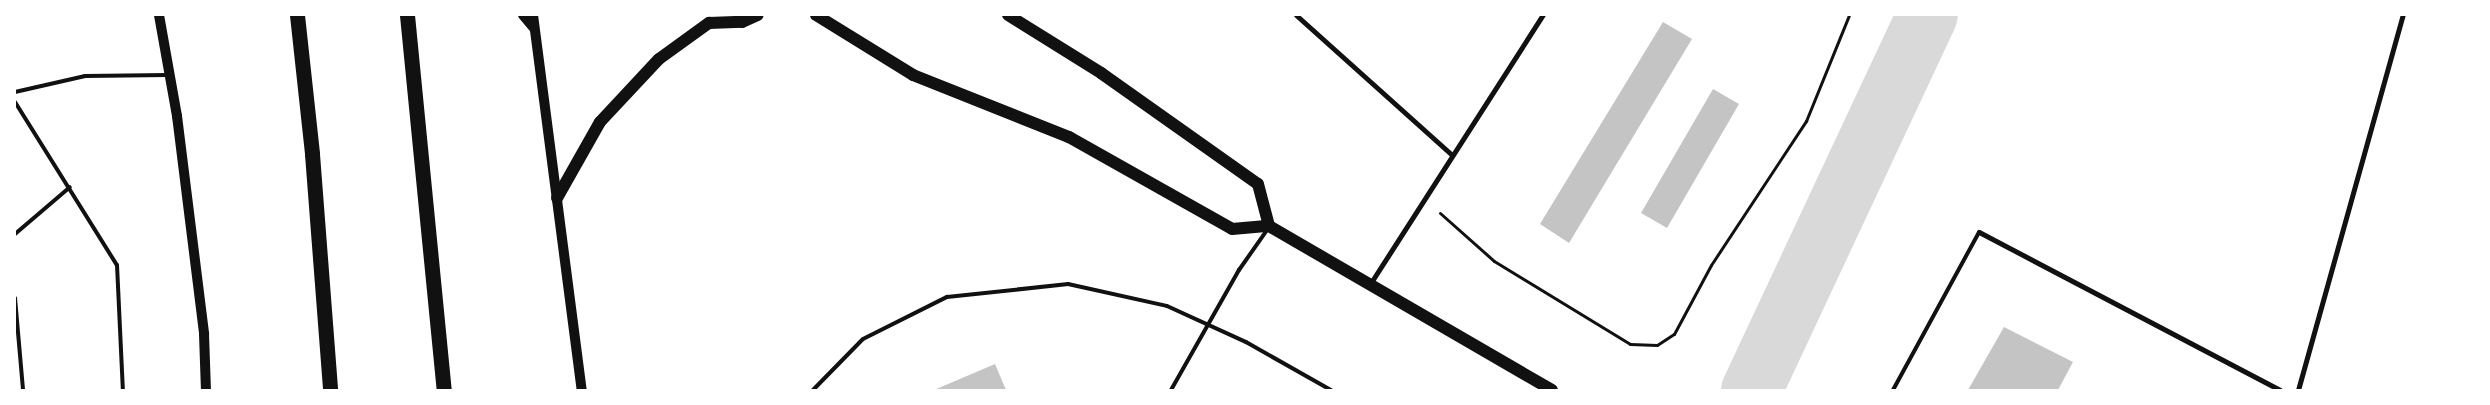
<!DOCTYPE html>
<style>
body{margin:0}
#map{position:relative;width:2490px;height:405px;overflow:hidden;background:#fff;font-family:Overpass,sans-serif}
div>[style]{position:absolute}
.river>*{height:61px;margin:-30.5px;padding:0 30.5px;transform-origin:30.5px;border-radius:30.5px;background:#d9d9d9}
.building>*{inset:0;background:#c4c4c4}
.path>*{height:3px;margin:-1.5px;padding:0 1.5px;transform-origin:1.5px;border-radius:1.5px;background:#111}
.service>*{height:4px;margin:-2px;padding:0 2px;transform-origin:2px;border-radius:2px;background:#111}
.minor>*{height:5px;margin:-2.5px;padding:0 2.5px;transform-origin:2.5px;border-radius:2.5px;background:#111}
.secondary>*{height:10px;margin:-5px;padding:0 5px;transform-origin:5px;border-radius:5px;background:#111}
.primary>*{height:12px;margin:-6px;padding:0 6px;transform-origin:6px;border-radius:6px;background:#111}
.motorway>*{height:15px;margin:-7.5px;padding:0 7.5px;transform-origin:7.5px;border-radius:7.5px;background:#111}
span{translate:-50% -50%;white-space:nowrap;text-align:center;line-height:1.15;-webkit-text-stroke:4px #fff;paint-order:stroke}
.frame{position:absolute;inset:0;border:16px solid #fff;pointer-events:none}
</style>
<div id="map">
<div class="river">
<i style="left:1751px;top:390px;width:414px;rotate:-64.9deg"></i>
</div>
<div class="building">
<i style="clip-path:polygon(1663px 22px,1692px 39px,1569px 243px,1540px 224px)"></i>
<i style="clip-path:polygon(1713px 89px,1739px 104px,1667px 228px,1641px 213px)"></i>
<i style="clip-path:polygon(2004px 327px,2073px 362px,2058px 390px,1968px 390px)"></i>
<i style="clip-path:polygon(995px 364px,1006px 390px,934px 390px)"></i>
</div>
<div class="path">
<i style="left:1440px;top:213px;width:72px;rotate:41.6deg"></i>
<i style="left:1494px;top:261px;width:159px;rotate:31.4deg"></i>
<i style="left:1630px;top:344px;width:27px;rotate:2deg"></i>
<i style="left:1657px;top:345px;width:20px;rotate:-33deg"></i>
<i style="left:1674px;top:334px;width:78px;rotate:-61.8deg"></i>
<i style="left:1711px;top:265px;width:173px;rotate:-56.6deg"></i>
<i style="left:1806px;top:121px;width:114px;rotate:-67.9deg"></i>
</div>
<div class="service">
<i style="left:15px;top:92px;width:72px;rotate:-12.9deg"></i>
<i style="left:85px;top:76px;width:83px;rotate:-0.7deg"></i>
<i style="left:15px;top:102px;width:192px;rotate:58deg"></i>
<i style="left:117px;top:265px;width:125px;rotate:87.3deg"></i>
<i style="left:15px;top:234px;width:72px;rotate:-40.5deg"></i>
<i style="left:15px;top:298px;width:92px;rotate:85deg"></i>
<i style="left:813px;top:390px;width:71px;rotate:-45.6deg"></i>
<i style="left:863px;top:339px;width:94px;rotate:-26.6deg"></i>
<i style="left:947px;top:297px;width:122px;rotate:-6.1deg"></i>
<i style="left:1068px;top:284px;width:101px;rotate:12.5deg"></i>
<i style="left:1167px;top:306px;width:87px;rotate:24.5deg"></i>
<i style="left:1246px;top:342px;width:98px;rotate:29.5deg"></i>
<i style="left:1171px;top:390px;width:138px;rotate:-60.5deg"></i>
<i style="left:1239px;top:270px;width:49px;rotate:-55deg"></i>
<i style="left:1893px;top:390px;width:180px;rotate:-61.4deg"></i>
</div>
<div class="minor">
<i style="left:1296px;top:15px;width:210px;rotate:41.9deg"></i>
<i style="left:1979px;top:232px;width:340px;rotate:27.7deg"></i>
<i style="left:1370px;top:284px;width:320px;rotate:-57.3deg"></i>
<i style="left:2298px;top:390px;width:389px;rotate:-74.4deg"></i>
</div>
<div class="secondary">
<i style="left:159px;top:15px;width:103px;rotate:79.9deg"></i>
<i style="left:177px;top:116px;width:220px;rotate:82.9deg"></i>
<i style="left:204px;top:334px;width:56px;rotate:88deg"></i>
<i style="left:523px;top:15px;width:17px;rotate:50deg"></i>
<i style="left:533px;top:15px;width:378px;rotate:82.6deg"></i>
</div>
<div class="primary">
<i style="left:816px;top:15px;width:114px;rotate:31.7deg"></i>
<i style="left:913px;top:75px;width:168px;rotate:21.7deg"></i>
<i style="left:1069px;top:137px;width:187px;rotate:29.4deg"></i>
<i style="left:1232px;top:229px;width:37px;rotate:-5deg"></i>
<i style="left:1269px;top:226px;width:327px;rotate:30.1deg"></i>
<i style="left:1008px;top:15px;width:110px;rotate:31.9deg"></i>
<i style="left:1101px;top:73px;width:192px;rotate:35.3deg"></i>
<i style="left:1258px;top:184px;width:43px;rotate:75.3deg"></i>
<i style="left:557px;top:198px;width:87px;rotate:-60.5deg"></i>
<i style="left:600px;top:122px;width:86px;rotate:-46.9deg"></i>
<i style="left:659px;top:59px;width:62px;rotate:-35.8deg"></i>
<i style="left:709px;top:23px;width:33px;rotate:-2deg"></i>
<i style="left:742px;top:22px;width:17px;rotate:-24deg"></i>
</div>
<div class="motorway">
<i style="left:297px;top:15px;width:140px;rotate:83.8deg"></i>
<i style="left:312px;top:154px;width:237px;rotate:85.6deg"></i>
<i style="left:407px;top:15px;width:377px;rotate:84.4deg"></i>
</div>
<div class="frame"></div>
</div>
